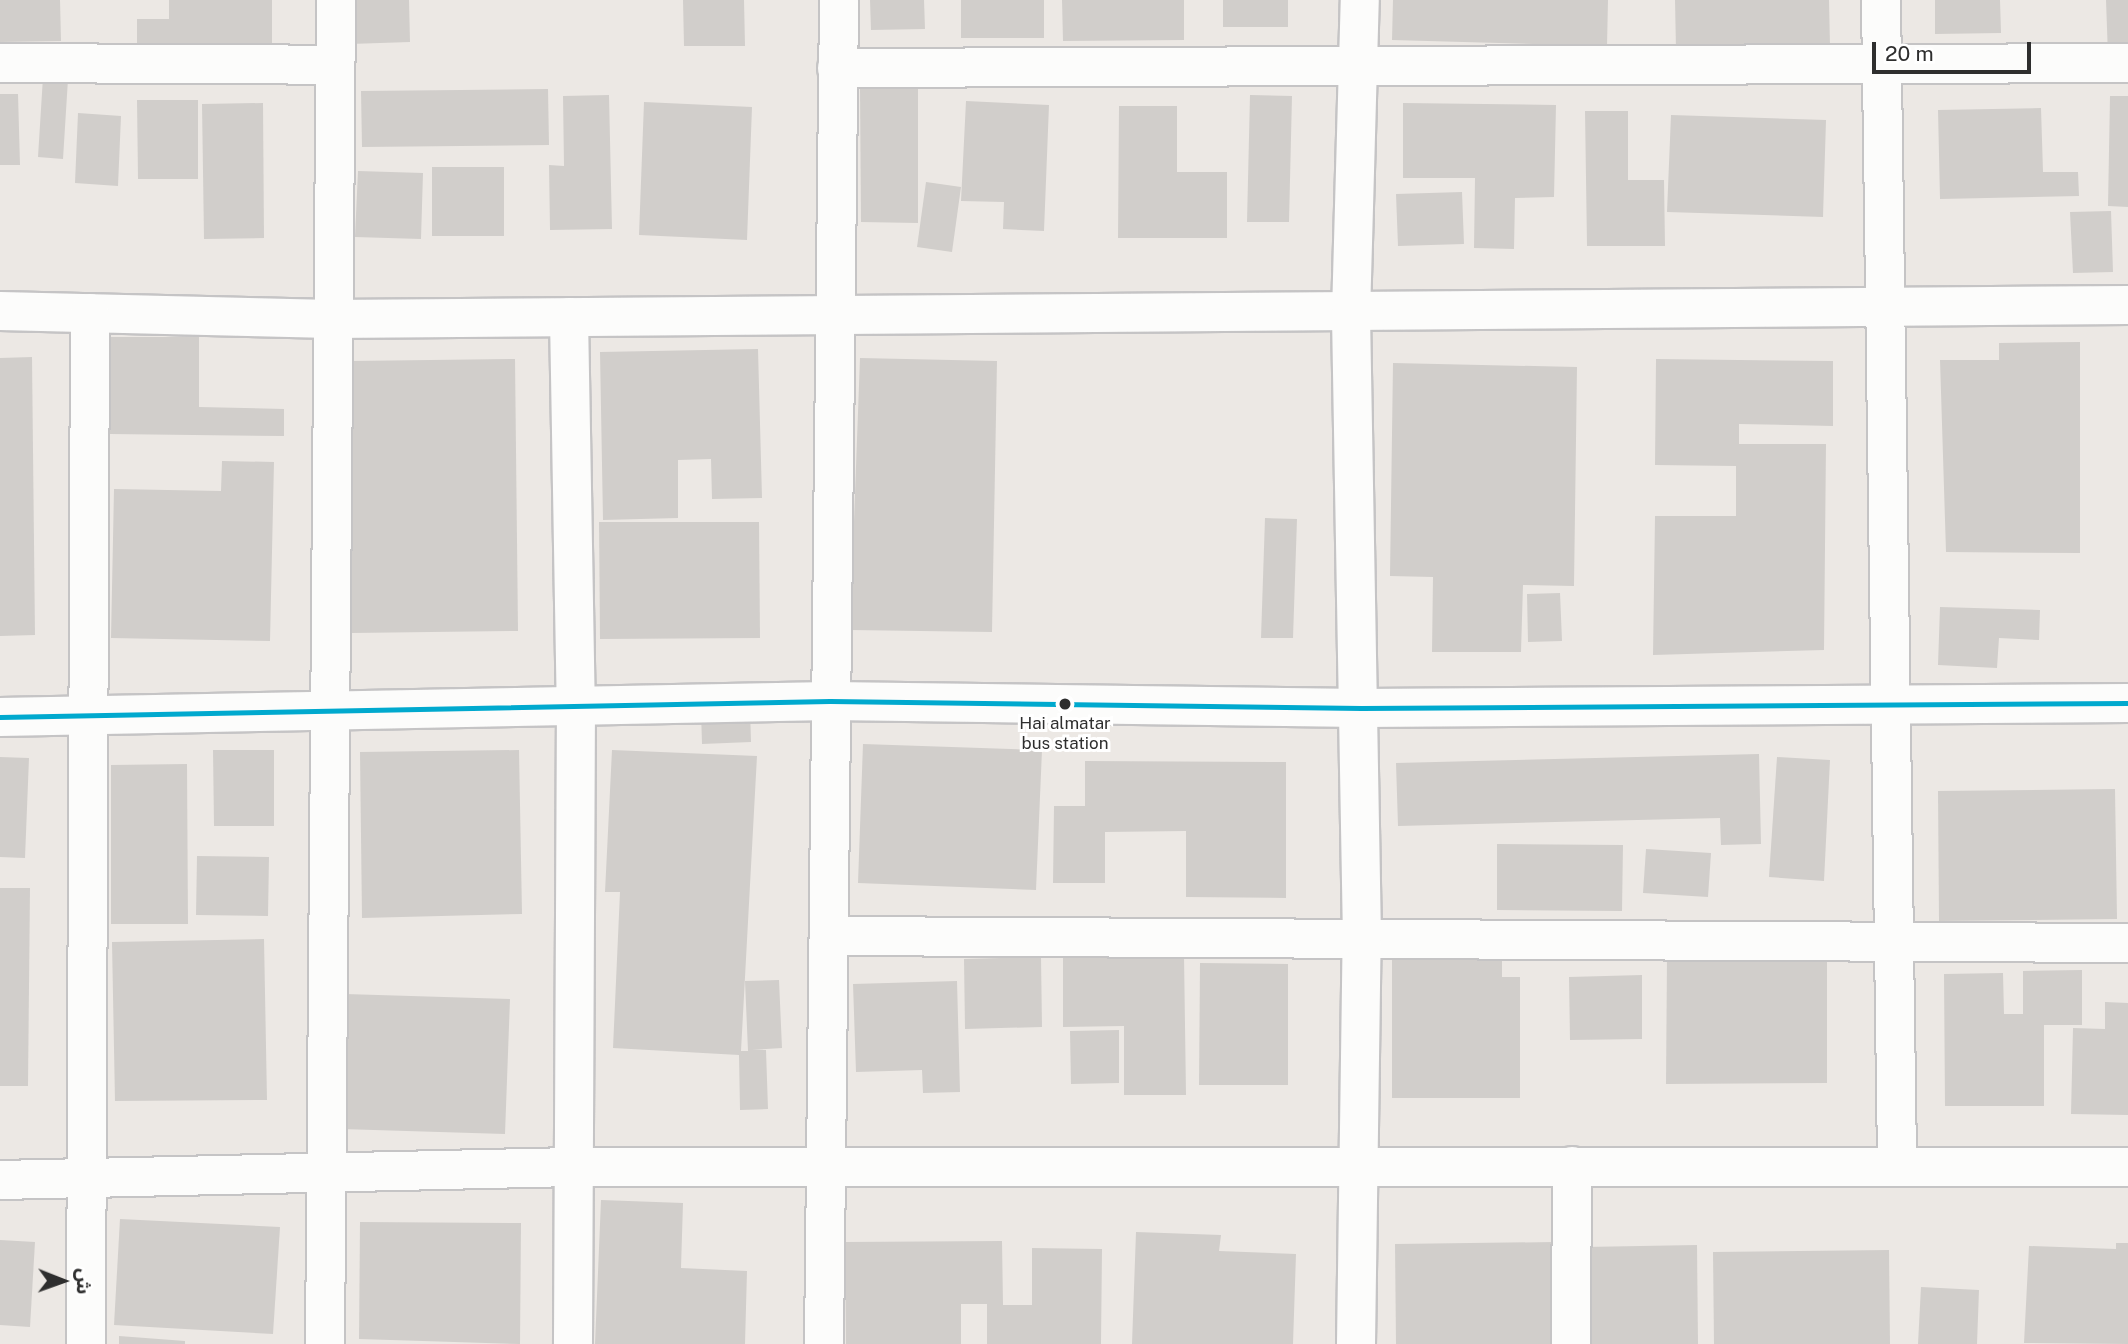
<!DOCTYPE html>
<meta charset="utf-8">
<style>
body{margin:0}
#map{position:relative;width:2128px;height:1344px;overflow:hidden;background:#ece8e4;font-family:"Public Sans","Noto Sans Arabic",sans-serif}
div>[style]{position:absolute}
.building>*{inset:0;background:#d1cecb}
.roads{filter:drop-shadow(2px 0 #c5c4c5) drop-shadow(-2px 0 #c5c4c5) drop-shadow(0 2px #c5c4c5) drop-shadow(0 -2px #c5c4c5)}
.minor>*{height:38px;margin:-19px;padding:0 19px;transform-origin:19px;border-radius:19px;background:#fcfcfb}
.tertiary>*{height:38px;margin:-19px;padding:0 19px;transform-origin:19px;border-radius:19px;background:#fcfcfb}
.bus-1>*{height:5px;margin:-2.5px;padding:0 2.5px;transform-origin:2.5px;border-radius:2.5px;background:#00a9ce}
.dots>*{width:19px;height:19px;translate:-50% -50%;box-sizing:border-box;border:4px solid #fff;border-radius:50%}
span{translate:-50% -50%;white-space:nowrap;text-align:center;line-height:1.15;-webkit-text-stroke:6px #fff;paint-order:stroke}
.bus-label{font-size:17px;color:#2e2e2e}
.north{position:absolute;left:28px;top:1246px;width:70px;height:70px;-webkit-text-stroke:5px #fff;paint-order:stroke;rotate:91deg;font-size:19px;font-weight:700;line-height:28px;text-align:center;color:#2e2e2e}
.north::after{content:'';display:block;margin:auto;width:24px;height:32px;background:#2e2e2e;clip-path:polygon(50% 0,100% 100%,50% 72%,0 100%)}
.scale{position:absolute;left:1872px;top:42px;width:159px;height:32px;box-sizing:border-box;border:4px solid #2e2e2e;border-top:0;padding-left:9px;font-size:21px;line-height:24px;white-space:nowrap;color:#2e2e2e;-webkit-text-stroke:5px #fff;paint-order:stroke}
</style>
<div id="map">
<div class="building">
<i style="clip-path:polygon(0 0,60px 0,61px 41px,0 42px)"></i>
<i style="clip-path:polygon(169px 0,272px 0,272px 48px,137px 49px,137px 19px,169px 19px)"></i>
<i style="clip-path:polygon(348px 0,409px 0,410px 42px,350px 44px)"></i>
<i style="clip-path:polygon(683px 0,744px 0,745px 46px,684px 46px)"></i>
<i style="clip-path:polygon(870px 0,924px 0,925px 29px,871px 30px)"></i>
<i style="clip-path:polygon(961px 0,1044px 0,1044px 38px,961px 38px)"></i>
<i style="clip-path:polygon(1062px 0,1184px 0,1184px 40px,1063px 41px)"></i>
<i style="clip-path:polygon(1223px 0,1288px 0,1288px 27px,1223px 27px)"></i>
<i style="clip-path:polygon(1393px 0,1608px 0,1607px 46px,1392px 40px)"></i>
<i style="clip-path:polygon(1675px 0,1829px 0,1830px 46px,1676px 50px)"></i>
<i style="clip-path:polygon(1935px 0,2000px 0,2001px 33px,1935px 34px)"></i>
<i style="clip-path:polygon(2106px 0,2128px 0,2128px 55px,2108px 56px)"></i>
<i style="clip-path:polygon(43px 77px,68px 79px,63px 159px,38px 157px)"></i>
<i style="clip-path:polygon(548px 89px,549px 145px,362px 147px,361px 91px)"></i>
<i style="clip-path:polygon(860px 89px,918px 89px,918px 223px,861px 222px)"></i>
<i style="clip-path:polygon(0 94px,18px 94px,20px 165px,0 165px)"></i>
<i style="clip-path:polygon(609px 95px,612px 229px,550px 230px,549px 165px,564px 166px,563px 96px)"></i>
<i style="clip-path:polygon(1250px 95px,1292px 96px,1289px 222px,1247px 222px)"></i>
<i style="clip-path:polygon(2110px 96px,2128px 96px,2128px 207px,2108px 206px)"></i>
<i style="clip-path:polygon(137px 100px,198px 100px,198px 179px,138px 179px)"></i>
<i style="clip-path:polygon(966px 101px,1049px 105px,1044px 231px,1003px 229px,1004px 202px,961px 201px)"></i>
<i style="clip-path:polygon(644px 102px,752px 107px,747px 240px,639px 235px)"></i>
<i style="clip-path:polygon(263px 103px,264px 238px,204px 239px,202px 104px)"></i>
<i style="clip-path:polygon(1403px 103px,1556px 105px,1554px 197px,1515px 198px,1514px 249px,1474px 248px,1475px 178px,1403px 178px)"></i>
<i style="clip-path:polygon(1119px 106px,1177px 106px,1177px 172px,1227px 172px,1227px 238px,1118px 238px)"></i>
<i style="clip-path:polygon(2041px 108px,2043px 172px,2078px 172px,2079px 196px,1940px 199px,1938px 110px)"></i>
<i style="clip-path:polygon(1585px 111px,1628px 111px,1628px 180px,1664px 180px,1665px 246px,1587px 246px)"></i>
<i style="clip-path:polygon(78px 113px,121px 116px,118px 186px,75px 183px)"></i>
<i style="clip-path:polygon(1671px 115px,1826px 120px,1823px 217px,1667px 212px)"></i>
<i style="clip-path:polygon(432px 167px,504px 167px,504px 236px,432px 236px)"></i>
<i style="clip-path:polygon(358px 171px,423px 173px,421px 239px,355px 237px)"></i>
<i style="clip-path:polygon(926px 182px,961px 187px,952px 252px,917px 247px)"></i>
<i style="clip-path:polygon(1462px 192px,1464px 244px,1398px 246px,1396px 194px)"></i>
<i style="clip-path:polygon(2111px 211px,2113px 272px,2073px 273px,2070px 212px)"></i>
<i style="clip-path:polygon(111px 337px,199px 337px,199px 407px,284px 409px,284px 436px,110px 434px)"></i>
<i style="clip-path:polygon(2080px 342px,2080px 553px,1946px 552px,1940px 360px,1999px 360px,1999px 343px)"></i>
<i style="clip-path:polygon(758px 349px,762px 498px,712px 499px,711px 459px,678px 460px,678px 518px,603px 520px,600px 352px)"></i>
<i style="clip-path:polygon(32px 357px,35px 635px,0 636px,0 358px)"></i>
<i style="clip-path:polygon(860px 358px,997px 361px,992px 632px,850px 630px)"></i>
<i style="clip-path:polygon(515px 359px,518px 631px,352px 633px,351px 361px)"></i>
<i style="clip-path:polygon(1656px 359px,1833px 361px,1833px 426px,1739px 424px,1739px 444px,1826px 444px,1824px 650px,1653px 655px,1655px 516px,1736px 516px,1736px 466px,1655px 465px)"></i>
<i style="clip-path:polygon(1393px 363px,1577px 367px,1574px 586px,1523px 585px,1521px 652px,1432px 652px,1433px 577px,1390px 576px)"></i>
<i style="clip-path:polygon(222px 461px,274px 462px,270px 641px,111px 638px,114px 489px,221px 491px)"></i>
<i style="clip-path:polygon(1265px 518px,1297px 519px,1293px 638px,1261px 638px)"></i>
<i style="clip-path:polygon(599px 522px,759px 522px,760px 638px,600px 639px)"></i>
<i style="clip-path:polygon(1560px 593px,1562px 641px,1528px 642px,1527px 594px)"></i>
<i style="clip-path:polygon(1940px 607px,2040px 610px,2039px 640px,1999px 638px,1997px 668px,1938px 665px)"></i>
<i style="clip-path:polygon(750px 709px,751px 742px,702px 744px,701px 712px)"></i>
<i style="clip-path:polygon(863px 744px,1042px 750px,1036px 890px,858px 883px)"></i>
<i style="clip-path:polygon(213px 750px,274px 750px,274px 826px,214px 826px)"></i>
<i style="clip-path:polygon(519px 750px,522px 914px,362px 918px,360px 752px)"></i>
<i style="clip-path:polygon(612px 750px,757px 756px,741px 1051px,748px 1051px,745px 981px,779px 980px,782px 1048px,752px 1050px,766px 1050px,768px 1109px,740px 1110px,739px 1055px,613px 1048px,620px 892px,605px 892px)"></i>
<i style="clip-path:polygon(1759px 754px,1761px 844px,1721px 845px,1720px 818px,1398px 826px,1396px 763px)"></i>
<i style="clip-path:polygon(0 757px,29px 758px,25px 858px,0 857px)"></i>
<i style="clip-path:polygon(1777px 757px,1830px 760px,1824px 881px,1769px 877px)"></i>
<i style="clip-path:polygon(1085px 761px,1286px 762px,1286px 898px,1186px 897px,1186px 831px,1105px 832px,1105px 883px,1053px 883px,1054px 806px,1085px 806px)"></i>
<i style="clip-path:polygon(187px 764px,188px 924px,111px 924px,111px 765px)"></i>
<i style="clip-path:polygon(2115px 789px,2117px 919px,1939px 921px,1938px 791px)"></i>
<i style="clip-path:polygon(1497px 844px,1623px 845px,1622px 911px,1497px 910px)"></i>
<i style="clip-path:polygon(1646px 849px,1711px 853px,1708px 897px,1643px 893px)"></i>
<i style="clip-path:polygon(197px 856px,269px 857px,268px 916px,196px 915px)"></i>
<i style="clip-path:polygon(0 888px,30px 888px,28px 1086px,0 1086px)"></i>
<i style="clip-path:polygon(264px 939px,267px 1100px,115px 1101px,112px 942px)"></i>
<i style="clip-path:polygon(1392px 949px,1502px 949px,1502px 977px,1520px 977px,1520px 1098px,1392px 1098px)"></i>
<i style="clip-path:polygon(1184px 955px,1186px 1095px,1124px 1095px,1124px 1026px,1063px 1027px,1063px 956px)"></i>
<i style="clip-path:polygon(1667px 956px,1827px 956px,1827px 1083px,1666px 1084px)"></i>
<i style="clip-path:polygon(1041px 957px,1042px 1027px,965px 1029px,964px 959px)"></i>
<i style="clip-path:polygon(1200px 963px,1288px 964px,1288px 1085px,1199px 1085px)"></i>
<i style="clip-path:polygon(2082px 970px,2082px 1025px,2044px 1025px,2044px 1106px,1945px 1106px,1944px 974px,2003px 973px,2004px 1014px,2023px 1014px,2023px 971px)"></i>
<i style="clip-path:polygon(1642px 975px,1642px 1039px,1570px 1040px,1569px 977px)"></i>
<i style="clip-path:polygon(957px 981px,960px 1092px,923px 1093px,922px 1070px,856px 1072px,853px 984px)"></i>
<i style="clip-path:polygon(345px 994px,510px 999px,505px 1134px,341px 1129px)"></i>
<i style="clip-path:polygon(2105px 1002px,2128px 1003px,2128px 1115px,2071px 1114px,2073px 1028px,2105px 1029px)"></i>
<i style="clip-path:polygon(1119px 1030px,1119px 1083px,1071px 1084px,1070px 1031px)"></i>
<i style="clip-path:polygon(601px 1200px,683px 1203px,681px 1268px,747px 1271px,745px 1344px,595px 1344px)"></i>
<i style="clip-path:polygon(120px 1219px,280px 1227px,273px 1334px,114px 1325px)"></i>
<i style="clip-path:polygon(360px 1222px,521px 1223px,520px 1344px,359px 1339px)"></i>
<i style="clip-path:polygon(1136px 1232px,1221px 1235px,1219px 1251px,1296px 1254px,1293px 1344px,1132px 1344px)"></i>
<i style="clip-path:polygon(0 1240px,35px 1242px,30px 1327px,0 1325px)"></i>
<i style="clip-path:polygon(1002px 1241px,1003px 1305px,1032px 1305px,1032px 1248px,1102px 1249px,1101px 1344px,987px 1344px,987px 1304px,961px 1304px,961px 1344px,846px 1344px,845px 1242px)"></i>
<i style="clip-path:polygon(1554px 1242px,1555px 1344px,1396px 1344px,1395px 1244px)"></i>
<i style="clip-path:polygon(2116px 1243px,2128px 1243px,2128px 1344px,2024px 1343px,2029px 1246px,2116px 1249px)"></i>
<i style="clip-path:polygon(1697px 1245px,1698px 1344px,1585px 1344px,1584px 1247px)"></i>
<i style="clip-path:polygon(1889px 1250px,1890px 1344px,1714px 1344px,1713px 1252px)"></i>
<i style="clip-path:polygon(1921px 1287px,1979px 1290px,1977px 1344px,1918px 1344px)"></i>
<i style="clip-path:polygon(119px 1336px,185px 1341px,185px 1344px,119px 1344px)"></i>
</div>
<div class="roads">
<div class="minor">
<i style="left:1881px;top:0;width:1166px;rotate:89.21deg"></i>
<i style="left:0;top:63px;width:335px;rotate:0.3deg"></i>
<i style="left:837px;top:68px;width:1291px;rotate:-0.22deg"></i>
<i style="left:0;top:311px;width:331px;rotate:1.4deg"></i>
<i style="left:331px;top:319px;width:1797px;rotate:-0.45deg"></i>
<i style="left:569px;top:317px;width:387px;rotate:89deg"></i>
<i style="left:576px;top:704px;width:640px;rotate:90.27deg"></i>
<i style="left:0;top:717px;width:830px;rotate:-1.1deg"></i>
<i style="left:830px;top:701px;width:531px;rotate:0.76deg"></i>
<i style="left:1361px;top:708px;width:767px;rotate:-0.37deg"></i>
<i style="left:831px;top:936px;width:1297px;rotate:0.31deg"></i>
<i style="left:86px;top:1344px;width:1031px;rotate:-89.78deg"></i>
<i style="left:325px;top:1344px;width:1344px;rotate:-89.53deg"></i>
<i style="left:824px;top:1344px;width:1344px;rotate:-89.36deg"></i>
<i style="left:1356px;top:1344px;width:405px;rotate:-89.2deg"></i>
<i style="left:1362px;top:939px;width:625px;rotate:-91.01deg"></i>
<i style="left:1351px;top:314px;width:314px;rotate:-88.4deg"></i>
<i style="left:1571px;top:1344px;width:178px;rotate:-89.7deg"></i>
</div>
<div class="tertiary">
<i style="left:0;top:1180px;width:573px;rotate:-1.3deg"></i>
<i style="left:573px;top:1167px;width:1555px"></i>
</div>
</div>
<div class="bus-1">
<i style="left:0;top:717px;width:830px;rotate:-1.1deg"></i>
<i style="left:830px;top:701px;width:531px;rotate:0.76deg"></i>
<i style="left:1361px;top:708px;width:767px;rotate:-0.37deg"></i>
</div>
<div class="dots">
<i style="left:1065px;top:704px;background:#2e2e2e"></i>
</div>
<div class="bus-label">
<span style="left:1065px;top:734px">Hai almatar<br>bus station</span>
</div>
<div class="north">ش</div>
<div class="scale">20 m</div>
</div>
